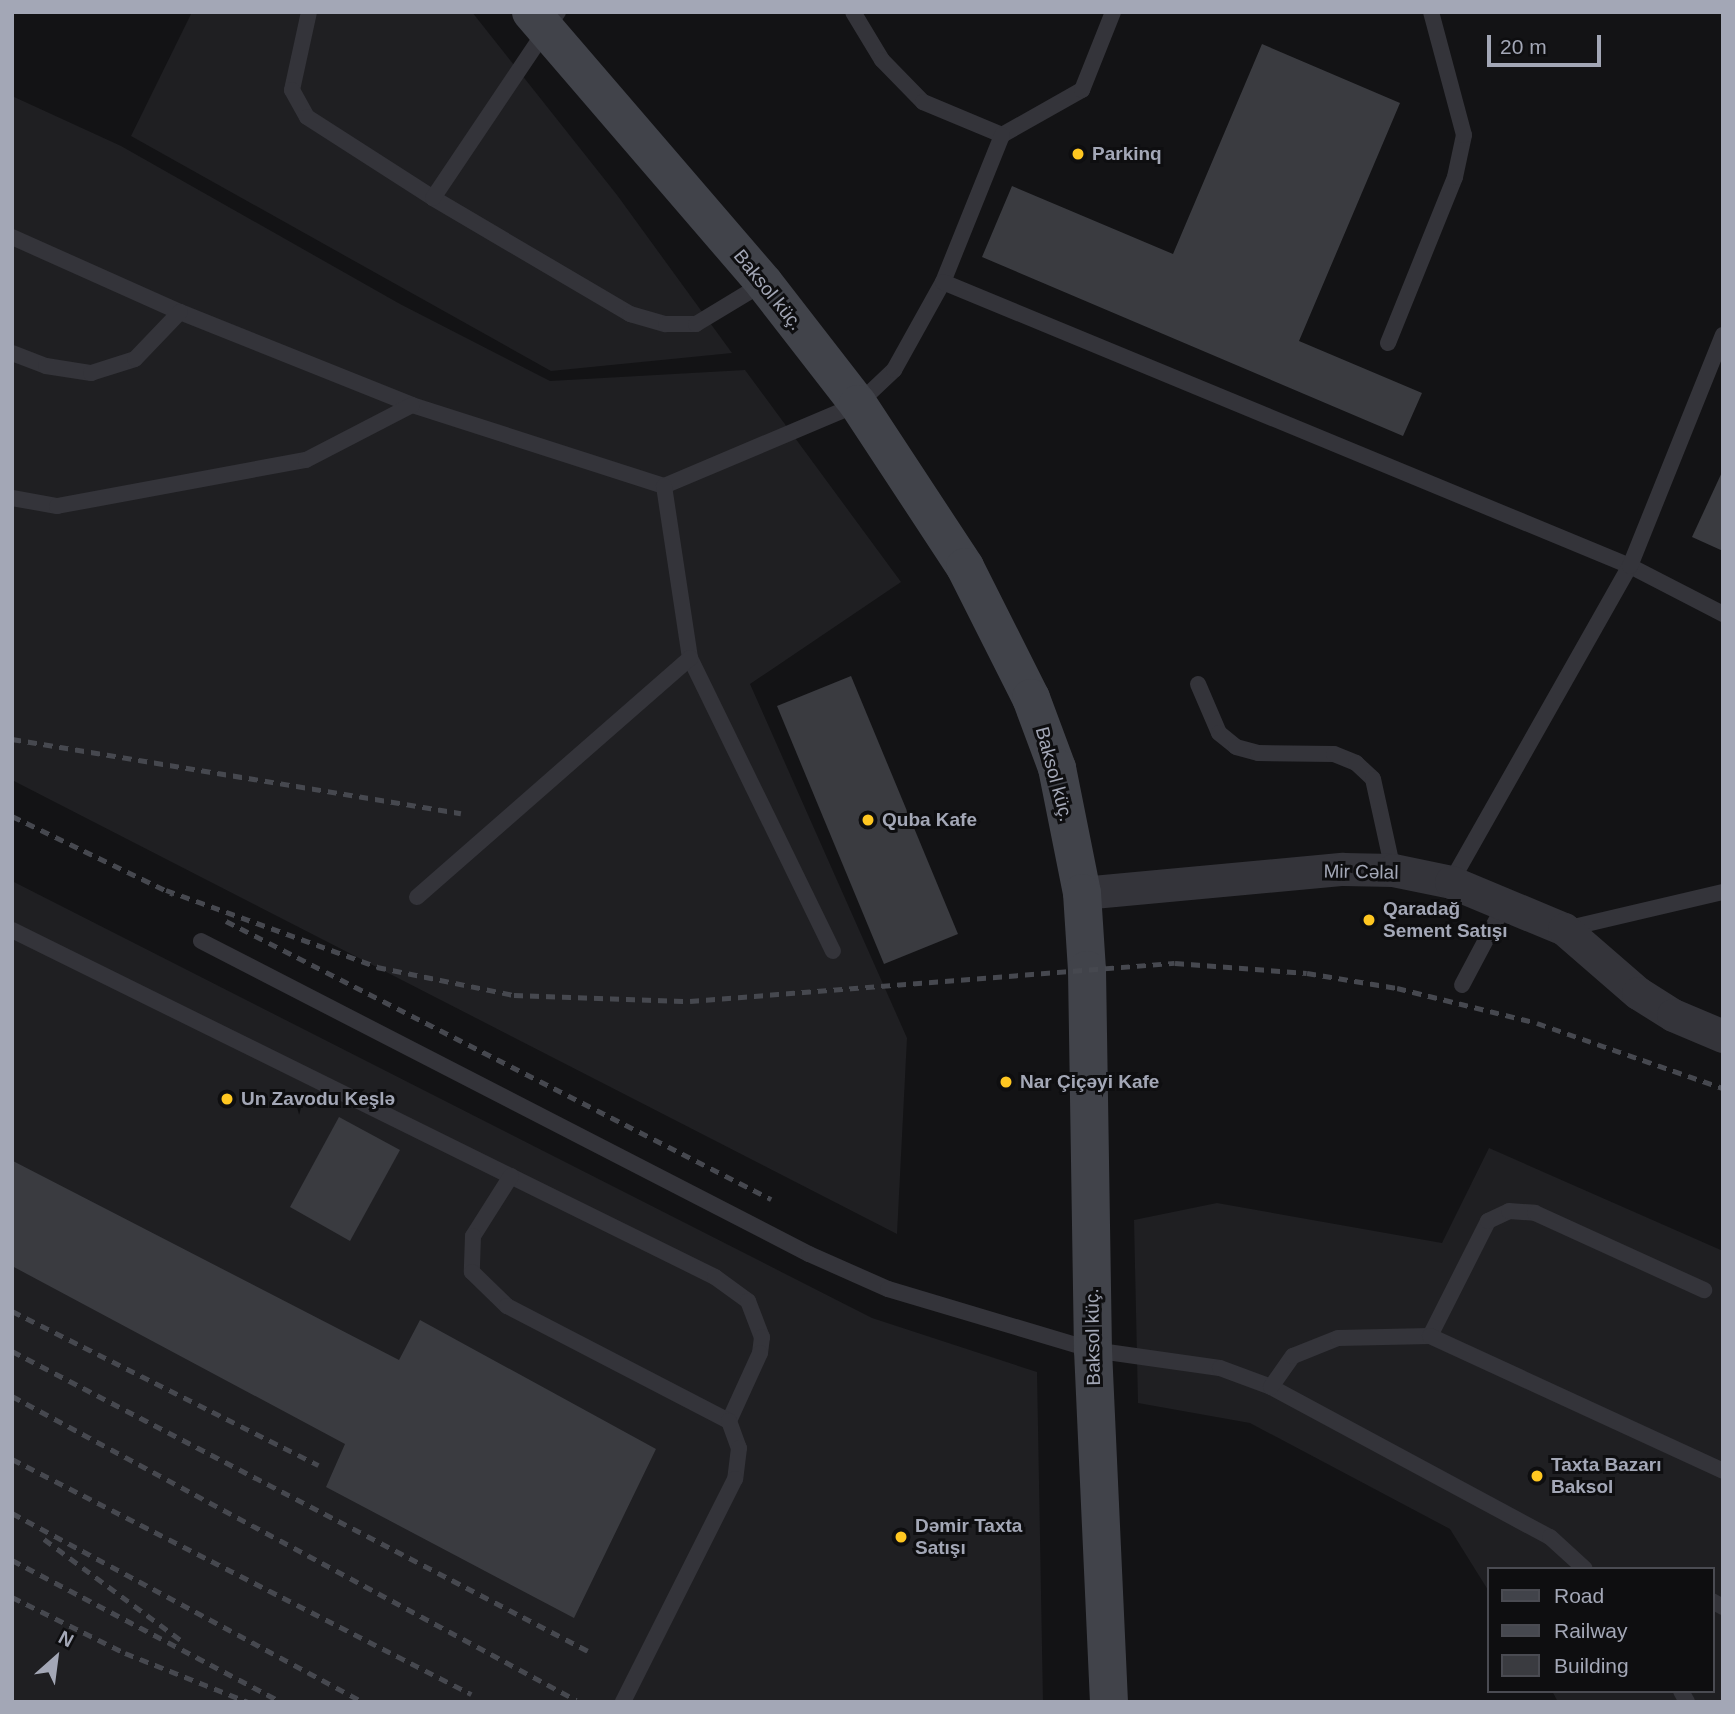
<!DOCTYPE html>
<meta charset="utf-8">
<style>
body{margin:0}
#map{position:relative;width:1735px;height:1714px;overflow:hidden;background:#131315;font-family:Arial,sans-serif}
div>[style]{position:absolute}
.built>*{inset:0;background:#1f1f22}
.building>*{inset:0;background:#3a3b40}
.lane>*{height:16px;margin:-8px;padding:0 8px;transform-origin:8px;border-radius:8px;background:#34343a}
.street>*{height:33px;margin:-16.5px;padding:0 16.5px;transform-origin:16.5px;border-radius:16.5px;background:#34343a}
.secondary>*{height:38px;margin:-19px;padding:0 19px;transform-origin:19px;border-radius:19px;background:#41434a}
.rail>*{height:5px;margin-top:-2.5px;transform-origin:0;background:repeating-linear-gradient(90deg,#46484f 0 9px,transparent 0 16px)}
.dots>*{width:19px;height:19px;translate:-50% -50%;box-sizing:border-box;border:4px solid #0e0e10;border-radius:50%}
span{translate:-50% -50%;white-space:nowrap;text-align:center;line-height:1.15;-webkit-text-stroke:6px #0e0e10;paint-order:stroke}
.poi-label{font-size:19px;color:#a3a7b6;font-weight:700}
.left{translate:0 -50%;text-align:left}
.street-label{font-size:19px;color:#a3a7b6}
.frame{position:absolute;inset:0;border:14px solid #a3a7b6;pointer-events:none}
.legend{position:absolute;left:1487px;top:1567px;width:228px;height:126px;box-sizing:border-box;background:#0e0e10;border:2px solid #4a4b52;margin:0;padding:9px 12px;list-style:none;font-size:21px;color:#a3a7b6}
.legend li{display:flex;align-items:center;gap:14px;height:35px}
.legend b{width:35px;border:2px solid #4a4b52}
.north{position:absolute;left:21px;top:1623px;width:70px;height:70px;-webkit-text-stroke:5px #0e0e10;paint-order:stroke;rotate:28deg;font-size:19px;font-weight:700;line-height:28px;text-align:center;color:#a3a7b6}
.north::after{content:'';display:block;margin:auto;width:24px;height:32px;background:#a3a7b6;clip-path:polygon(50% 0,100% 100%,50% 72%,0 100%)}
.scale{position:absolute;left:1487px;top:35px;width:114px;height:32px;box-sizing:border-box;border:4px solid #a3a7b6;border-top:0;padding-left:9px;font-size:21px;line-height:24px;white-space:nowrap;color:#a3a7b6;-webkit-text-stroke:5px #0e0e10;paint-order:stroke}
</style>
<div id="map">
<div class="built">
<i style="clip-path:polygon(192px 12px,472px 12px,617px 195px,732px 353px,551px 371px,131px 136px)"></i>
<i style="clip-path:polygon(12px 96px,121px 146px,400px 304px,550px 381px,745px 370px,901px 582px,750px 684px,907px 1038px,897px 1234px,12px 780px)"></i>
<i style="clip-path:polygon(12px 881px,872px 1318px,1037px 1372px,1043px 1702px,12px 1702px)"></i>
<i style="clip-path:polygon(1489px 1148px,1723px 1251px,1723px 1702px,1558px 1702px,1552px 1691px,1712px 1691px,1712px 1569px,1488px 1569px,1488px 1590px,1450px 1529px,1250px 1423px,1138px 1403px,1134px 1220px,1217px 1203px,1442px 1243px)"></i>
</div>
<div class="building">
<i style="clip-path:polygon(1262px 44px,1400px 103px,1299px 341px,1422px 393px,1403px 436px,982px 257px,1012px 186px,1173px 254px)"></i>
<i style="clip-path:polygon(1723px 470px,1723px 551px,1692px 537px)"></i>
<i style="clip-path:polygon(851px 676px,958px 934px,884px 964px,777px 706px)"></i>
<i style="clip-path:polygon(339px 1117px,400px 1150px,350px 1241px,290px 1207px)"></i>
<i style="clip-path:polygon(13px 1161px,399px 1360px,420px 1320px,656px 1449px,574px 1618px,326px 1487px,345px 1444px,12px 1266px)"></i>
</div>
<div class="lane">
<i style="left:309px;top:12px;width:80px;rotate:102.3deg"></i>
<i style="left:292px;top:90px;width:31px;rotate:61deg"></i>
<i style="left:307px;top:117px;width:150px;rotate:32.7deg"></i>
<i style="left:433px;top:198px;width:229px;rotate:30.5deg"></i>
<i style="left:630px;top:314px;width:37px;rotate:16deg"></i>
<i style="left:666px;top:324px;width:30px"></i>
<i style="left:696px;top:324px;width:79px;rotate:-31.1deg"></i>
<i style="left:853px;top:12px;width:56px;rotate:58.9deg"></i>
<i style="left:882px;top:60px;width:59px;rotate:45.7deg"></i>
<i style="left:923px;top:102px;width:86px;rotate:22.7deg"></i>
<i style="left:1002px;top:135px;width:92px;rotate:-29.4deg"></i>
<i style="left:1082px;top:90px;width:84px;rotate:-68.3deg"></i>
<i style="left:433px;top:198px;width:224px;rotate:-56.1deg"></i>
<i style="left:12px;top:237px;width:184px;rotate:24.1deg"></i>
<i style="left:180px;top:312px;width:250px;rotate:21.8deg"></i>
<i style="left:412px;top:405px;width:265px;rotate:17.8deg"></i>
<i style="left:664px;top:486px;width:211px;rotate:-22.9deg"></i>
<i style="left:858px;top:404px;width:50px;rotate:-43.4deg"></i>
<i style="left:894px;top:370px;width:101px;rotate:-60.9deg"></i>
<i style="left:943px;top:282px;width:158px;rotate:-68.1deg"></i>
<i style="left:943px;top:282px;width:743px;rotate:22.46deg"></i>
<i style="left:1630px;top:566px;width:105px;rotate:27.3deg"></i>
<i style="left:1388px;top:343px;width:179px;rotate:-68deg"></i>
<i style="left:1455px;top:177px;width:43px;rotate:-77.9deg"></i>
<i style="left:1464px;top:135px;width:127px;rotate:-105deg"></i>
<i style="left:12px;top:353px;width:36px;rotate:21deg"></i>
<i style="left:46px;top:366px;width:46px;rotate:8.8deg"></i>
<i style="left:91px;top:373px;width:46px;rotate:-17.7deg"></i>
<i style="left:135px;top:359px;width:65px;rotate:-46.2deg"></i>
<i style="left:664px;top:486px;width:174px;rotate:81.4deg"></i>
<i style="left:690px;top:658px;width:326px;rotate:64deg"></i>
<i style="left:12px;top:498px;width:46px;rotate:10.1deg"></i>
<i style="left:57px;top:506px;width:253px;rotate:-10.5deg"></i>
<i style="left:306px;top:460px;width:119px;rotate:-27.4deg"></i>
<i style="left:1198px;top:684px;width:53px;rotate:66.8deg"></i>
<i style="left:1219px;top:733px;width:22px;rotate:39deg"></i>
<i style="left:1236px;top:747px;width:23px;rotate:15deg"></i>
<i style="left:1258px;top:753px;width:76px;rotate:0.8deg"></i>
<i style="left:1334px;top:754px;width:24px;rotate:22deg"></i>
<i style="left:1356px;top:763px;width:23px;rotate:43deg"></i>
<i style="left:1373px;top:779px;width:93px;rotate:77.6deg"></i>
<i style="left:1451px;top:882px;width:363px;rotate:-60.5deg"></i>
<i style="left:1630px;top:566px;width:249px;rotate:-68.1deg"></i>
<i style="left:417px;top:897px;width:363px;rotate:-41.2deg"></i>
<i style="left:1565px;top:929px;width:162px;rotate:-13.2deg"></i>
<i style="left:12px;top:930px;width:784px;rotate:26.27deg"></i>
<i style="left:715px;top:1277px;width:41px;rotate:36deg"></i>
<i style="left:748px;top:1301px;width:39px;rotate:69deg"></i>
<i style="left:762px;top:1337px;width:16px;rotate:97deg"></i>
<i style="left:760px;top:1353px;width:75px;rotate:114.5deg"></i>
<i style="left:201px;top:941px;width:684px;rotate:27.24deg"></i>
<i style="left:809px;top:1254px;width:86px;rotate:23.9deg"></i>
<i style="left:888px;top:1289px;width:214px;rotate:16.6deg"></i>
<i style="left:1093px;top:1350px;width:128px;rotate:8.1deg"></i>
<i style="left:1220px;top:1368px;width:54px;rotate:20.4deg"></i>
<i style="left:1271px;top:1387px;width:317px;rotate:28.3deg"></i>
<i style="left:1550px;top:1537px;width:47px;rotate:42.4deg"></i>
<i style="left:1462px;top:985px;width:94px;rotate:-62.1deg"></i>
<i style="left:511px;top:1176px;width:71px;rotate:122.3deg"></i>
<i style="left:473px;top:1236px;width:36px;rotate:92deg"></i>
<i style="left:472px;top:1272px;width:49px;rotate:44.2deg"></i>
<i style="left:507px;top:1306px;width:250px;rotate:27.4deg"></i>
<i style="left:729px;top:1421px;width:29px;rotate:70deg"></i>
<i style="left:739px;top:1448px;width:31px;rotate:97deg"></i>
<i style="left:735px;top:1479px;width:250px;rotate:116.7deg"></i>
<i style="left:1430px;top:1336px;width:129px;rotate:-63.2deg"></i>
<i style="left:1488px;top:1221px;width:23px;rotate:-25deg"></i>
<i style="left:1509px;top:1211px;width:26px;rotate:4deg"></i>
<i style="left:1535px;top:1213px;width:186px;rotate:24.5deg"></i>
<i style="left:1271px;top:1387px;width:38px;rotate:-55deg"></i>
<i style="left:1293px;top:1356px;width:48px;rotate:-21.8deg"></i>
<i style="left:1338px;top:1338px;width:92px;rotate:-1.2deg"></i>
<i style="left:1430px;top:1336px;width:323px;rotate:24.7deg"></i>
<i style="left:1712px;top:1601px;width:13px;rotate:29deg"></i>
<i style="left:1681px;top:1691px;width:13px;rotate:61deg"></i>
</div>
<div class="street">
<i style="left:1082px;top:893px;width:262px;rotate:-5.3deg"></i>
<i style="left:1343px;top:869px;width:50px;rotate:1.1deg"></i>
<i style="left:1393px;top:870px;width:59px;rotate:11.7deg"></i>
<i style="left:1451px;top:882px;width:122px;rotate:22.6deg"></i>
<i style="left:1564px;top:929px;width:98px;rotate:40.9deg"></i>
<i style="left:1638px;top:993px;width:41px;rotate:32.2deg"></i>
<i style="left:1673px;top:1015px;width:54px;rotate:22.8deg"></i>
</div>
<div class="secondary">
<i style="left:531px;top:12px;width:357px;rotate:49.3deg"></i>
<i style="left:764px;top:283px;width:153px;rotate:52.2deg"></i>
<i style="left:858px;top:404px;width:195px;rotate:56.7deg"></i>
<i style="left:965px;top:567px;width:147px;rotate:63.3deg"></i>
<i style="left:1031px;top:698px;width:75px;rotate:69.6deg"></i>
<i style="left:1057px;top:768px;width:127px;rotate:78.7deg"></i>
<i style="left:1082px;top:893px;width:77px;rotate:86.3deg"></i>
<i style="left:1087px;top:970px;width:380px;rotate:89.1deg"></i>
<i style="left:1093px;top:1350px;width:352px;rotate:87.4deg"></i>
</div>
<div class="rail">
<i style="left:12px;top:739px;width:455px;rotate:9.4deg"></i>
<i style="left:12px;top:816px;width:179px;rotate:25.8deg"></i>
<i style="left:166px;top:890px;width:225px;rotate:20deg"></i>
<i style="left:377px;top:967px;width:140px;rotate:11.6deg"></i>
<i style="left:514px;top:995px;width:176px;rotate:2deg"></i>
<i style="left:690px;top:1001px;width:486px;rotate:-4.5deg"></i>
<i style="left:1175px;top:963px;width:132px;rotate:4.3deg"></i>
<i style="left:1307px;top:973px;width:91px;rotate:9.5deg"></i>
<i style="left:1397px;top:988px;width:144px;rotate:14deg"></i>
<i style="left:1537px;top:1023px;width:197px;rotate:19.3deg"></i>
<i style="left:226px;top:921px;width:612px;rotate:27.03deg"></i>
<i style="left:12px;top:1311px;width:343px;rotate:26.7deg"></i>
<i style="left:12px;top:1351px;width:649px;rotate:27.51deg"></i>
<i style="left:12px;top:1396px;width:641px;rotate:28.32deg"></i>
<i style="left:12px;top:1459px;width:516px;rotate:27.11deg"></i>
<i style="left:12px;top:1513px;width:399px;rotate:28.3deg"></i>
<i style="left:44px;top:1539px;width:172px;rotate:36.5deg"></i>
<i style="left:12px;top:1560px;width:304px;rotate:27.8deg"></i>
<i style="left:12px;top:1597px;width:126px;rotate:26.4deg"></i>
<i style="left:125px;top:1653px;width:132px;rotate:21.7deg"></i>
</div>
<div class="dots">
<i style="left:1078px;top:154px;background:#ffc721"></i>
<i style="left:868px;top:820px;background:#ffc721"></i>
<i style="left:1369px;top:920px;background:#ffc721"></i>
<i style="left:1006px;top:1082px;background:#ffc721"></i>
<i style="left:227px;top:1099px;background:#ffc721"></i>
<i style="left:1537px;top:1476px;background:#ffc721"></i>
<i style="left:901px;top:1537px;background:#ffc721"></i>
</div>
<div class="poi-label">
<span class="left" style="left:1092px;top:154px">Parkinq</span>
<span class="left" style="left:882px;top:820px">Quba Kafe</span>
<span class="left" style="left:1383px;top:920px">Qaradağ<br>Sement Satışı</span>
<span class="left" style="left:1020px;top:1082px">Nar Çiçəyi Kafe</span>
<span class="left" style="left:241px;top:1099px">Un Zavodu Keşlə</span>
<span class="left" style="left:1551px;top:1476px">Taxta Bazarı<br>Baksol</span>
<span class="left" style="left:915px;top:1537px">Dəmir Taxta<br>Satışı</span>
</div>
<div class="street-label">
<span style="left:768px;top:290px;rotate:51deg">Baksol küç.</span>
<span style="left:1054px;top:774px;rotate:75deg">Baksol küç.</span>
<span style="left:1361px;top:872px;rotate:1deg">Mir Cəlal</span>
<span style="left:1093px;top:1337px;rotate:-91deg">Baksol küç.</span>
</div>
<div class="frame"></div>
<ul class="legend">
<li><b style="height:9px;background:#41434a"></b>Road</li>
<li><b style="height:9px;background:#46484f"></b>Railway</li>
<li><b style="height:19px;background:#3a3b40"></b>Building</li>
</ul>
<div class="north">N</div>
<div class="scale">20 m</div>
</div>
